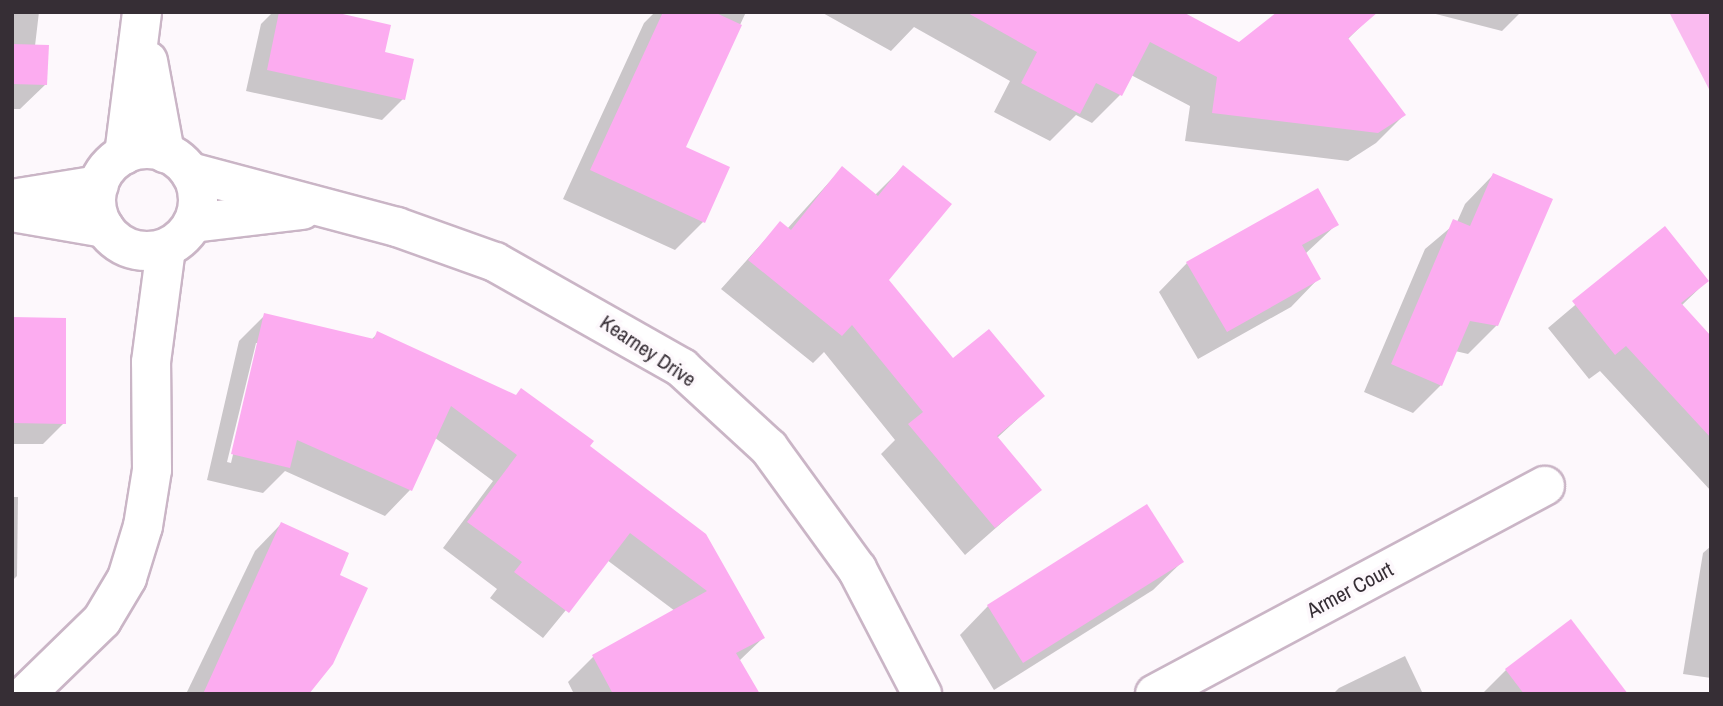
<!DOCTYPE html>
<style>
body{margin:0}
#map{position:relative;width:1723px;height:706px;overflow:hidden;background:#fdf8fc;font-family:"Archivo Narrow",sans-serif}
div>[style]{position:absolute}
.green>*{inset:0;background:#fabbf0}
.shadow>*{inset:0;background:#0003}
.building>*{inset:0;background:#fcacf0}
.roads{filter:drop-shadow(2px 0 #cab5c6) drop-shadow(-2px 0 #cab5c6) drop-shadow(0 2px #cab5c6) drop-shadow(0 -2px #cab5c6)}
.minor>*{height:38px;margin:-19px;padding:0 19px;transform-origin:19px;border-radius:19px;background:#fff}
.minor>.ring{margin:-19px;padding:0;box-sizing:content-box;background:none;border:38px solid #fff;border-radius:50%}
span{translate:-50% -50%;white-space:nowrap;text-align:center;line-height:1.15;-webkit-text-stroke:7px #fdf8fc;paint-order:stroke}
.street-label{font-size:21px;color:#362e35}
.frame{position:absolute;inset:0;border:14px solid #362e35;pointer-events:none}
</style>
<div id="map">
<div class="green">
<i style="clip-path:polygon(1669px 12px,1711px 12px,1711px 93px)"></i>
</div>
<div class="shadow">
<i style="clip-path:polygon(12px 12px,39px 12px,35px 46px,46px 84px,20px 109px,12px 109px)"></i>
<i style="clip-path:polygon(273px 12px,326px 12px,383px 54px,403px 99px,382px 120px,246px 91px,261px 24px)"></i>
<i style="clip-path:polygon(655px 12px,746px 12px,683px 148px,703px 222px,675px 250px,563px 199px,644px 23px)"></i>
<i style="clip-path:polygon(821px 12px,1179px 12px,1240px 44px,1370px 17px,1347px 40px,1404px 115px,1376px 143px,1348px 161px,1185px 141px,1190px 106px,1131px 75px,1120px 95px,1092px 123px,1076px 115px,1050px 141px,994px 112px,1010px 81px,914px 27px,891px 51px)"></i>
<i style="clip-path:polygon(1428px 12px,1521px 12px,1502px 31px)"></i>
<i style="clip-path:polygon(903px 167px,886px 280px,953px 361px,1042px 396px,997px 438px,1039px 490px,965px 555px,881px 454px,895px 440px,824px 352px,813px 363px,721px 289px,780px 223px,787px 229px,842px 168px,875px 195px)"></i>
<i style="clip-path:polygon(1493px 175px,1497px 325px,1468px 354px,1455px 351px,1441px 385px,1413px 413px,1364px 392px,1425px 249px,1457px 222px,1465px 204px)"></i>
<i style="clip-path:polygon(1337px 224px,1305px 254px,1319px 278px,1291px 307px,1198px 359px,1159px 292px,1187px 263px)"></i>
<i style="clip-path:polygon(1665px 229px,1707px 281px,1681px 306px,1711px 338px,1711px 491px,1600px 371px,1589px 379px,1548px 328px)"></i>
<i style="clip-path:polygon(evenodd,265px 315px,371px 340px,378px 333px,588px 447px,763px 638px,739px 661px,758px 694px,574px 694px,568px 682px,593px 657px,675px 611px,607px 560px,543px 638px,490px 598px,497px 589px,443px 548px,493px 481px,434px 437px,410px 490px,385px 516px,285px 471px,263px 493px,207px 480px,239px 341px,265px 315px,256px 343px,259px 343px,231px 463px,227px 462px,256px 343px)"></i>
<i style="clip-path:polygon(12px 319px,64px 423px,43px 444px,12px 444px)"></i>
<i style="clip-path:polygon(12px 497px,18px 497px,17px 576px,12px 581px)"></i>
<i style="clip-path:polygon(281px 524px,337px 575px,306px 694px,186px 694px,255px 551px)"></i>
<i style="clip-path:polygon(1711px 546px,1711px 678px,1683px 674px,1703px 553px)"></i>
<i style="clip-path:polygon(1182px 562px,1153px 590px,994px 690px,960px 635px,988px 606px)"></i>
<i style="clip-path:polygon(1570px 621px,1626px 694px,1482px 694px,1506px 670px)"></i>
<i style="clip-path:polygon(1405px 656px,1423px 694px,1333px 694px,1339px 688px)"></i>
</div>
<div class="building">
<i style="clip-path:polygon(279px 12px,334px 12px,391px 25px,385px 52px,414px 59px,405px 100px,267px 70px)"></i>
<i style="clip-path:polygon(663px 12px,714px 12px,742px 25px,686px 147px,730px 167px,705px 223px,590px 170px)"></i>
<i style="clip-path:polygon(966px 12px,1183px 12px,1239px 42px,1277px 12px,1378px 12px,1348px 38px,1406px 115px,1378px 133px,1212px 113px,1217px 77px,1150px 42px,1122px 96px,1096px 83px,1080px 114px,1021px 83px,1037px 52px)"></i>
<i style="clip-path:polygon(12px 44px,49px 45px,47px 85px,12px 84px)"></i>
<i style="clip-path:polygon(903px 165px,952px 204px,889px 280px,953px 358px,989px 329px,1045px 396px,997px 436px,1042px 490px,995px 528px,908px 424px,923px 412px,852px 325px,842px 336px,748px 260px,780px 221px,791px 230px,842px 166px,878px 196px)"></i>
<i style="clip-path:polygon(1493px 173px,1553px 199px,1498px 326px,1470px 321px,1442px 386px,1391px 364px,1453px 219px,1470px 226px)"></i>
<i style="clip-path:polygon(1318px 188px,1339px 225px,1302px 245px,1321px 279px,1227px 332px,1186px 262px)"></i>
<i style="clip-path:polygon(1665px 226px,1709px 281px,1681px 303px,1711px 336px,1711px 438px,1626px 346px,1615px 355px,1572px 301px)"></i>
<i style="clip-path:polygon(264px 313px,374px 339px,377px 331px,516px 395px,521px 388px,594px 441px,590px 446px,706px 534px,765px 638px,736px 653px,760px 694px,613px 694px,592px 655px,707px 591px,630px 533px,569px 613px,514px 572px,522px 562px,467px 522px,517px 455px,451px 406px,412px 491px,297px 440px,290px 468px,231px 454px)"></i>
<i style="clip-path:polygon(12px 317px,66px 318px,66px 424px,12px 423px)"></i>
<i style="clip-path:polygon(1147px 504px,1184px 562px,1023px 663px,987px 605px)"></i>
<i style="clip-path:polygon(281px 522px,349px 553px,340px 575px,368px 588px,333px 664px,309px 694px,203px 694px)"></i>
<i style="clip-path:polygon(1571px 619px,1628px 694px,1524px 694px,1505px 669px)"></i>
</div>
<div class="roads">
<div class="minor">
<i style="left:148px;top:61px;width:94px;rotate:79.5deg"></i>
<i class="ring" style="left:96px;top:149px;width:64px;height:64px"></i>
<i style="left:124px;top:155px;width:144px;rotate:-82.8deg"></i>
<i style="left:190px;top:172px;width:214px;rotate:14.9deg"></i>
<i style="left:397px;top:227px;width:104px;rotate:19.7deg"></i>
<i style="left:495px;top:262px;width:215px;rotate:29.5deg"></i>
<i style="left:682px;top:368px;width:118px;rotate:42.6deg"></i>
<i style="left:769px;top:448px;width:150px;rotate:54deg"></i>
<i style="left:857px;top:569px;width:141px;rotate:62.5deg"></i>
<i style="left:12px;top:199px;width:88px;rotate:-9.1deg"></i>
<i style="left:12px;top:212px;width:94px;rotate:9.8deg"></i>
<i style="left:193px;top:223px;width:110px;rotate:-6.8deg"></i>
<i style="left:26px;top:694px;width:106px;rotate:-44.2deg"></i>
<i style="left:102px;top:620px;width:49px;rotate:-59.2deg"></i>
<i style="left:127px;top:578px;width:54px;rotate:-72.9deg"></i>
<i style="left:143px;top:526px;width:57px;rotate:-80.9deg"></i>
<i style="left:152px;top:470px;width:108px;rotate:-90.5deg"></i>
<i style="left:151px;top:362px;width:115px;rotate:-82.5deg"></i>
<i style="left:1155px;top:694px;width:442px;rotate:-28.1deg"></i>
</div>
</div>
<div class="street-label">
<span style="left:648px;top:351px;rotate:34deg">Kearney Drive</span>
<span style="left:1350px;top:590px;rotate:-28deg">Armer Court</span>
</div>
<div class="frame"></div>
</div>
